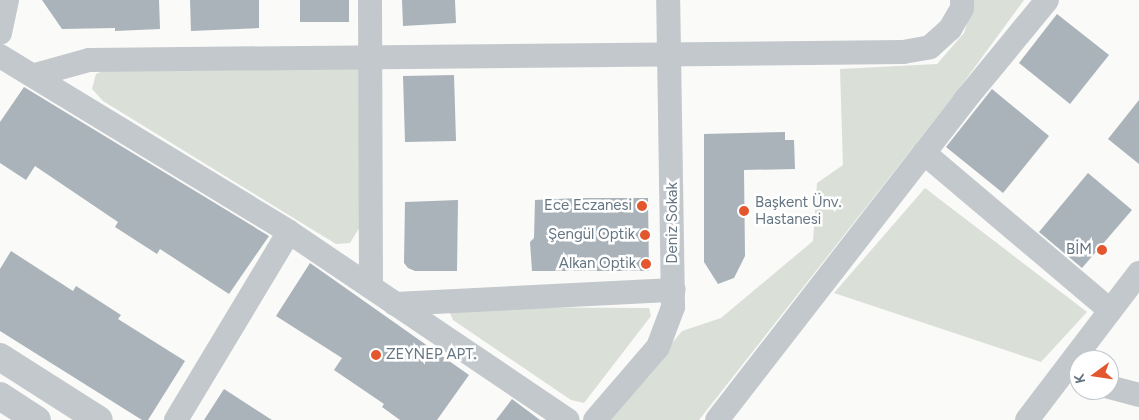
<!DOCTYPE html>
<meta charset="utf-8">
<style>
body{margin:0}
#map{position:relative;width:1139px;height:420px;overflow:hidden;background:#fafaf8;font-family:Figtree,sans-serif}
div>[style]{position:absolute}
.green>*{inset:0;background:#dadfd7}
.building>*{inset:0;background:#aab3b9}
.minor>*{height:24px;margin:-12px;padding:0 12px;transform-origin:12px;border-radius:12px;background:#c3c8cc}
.tertiary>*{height:28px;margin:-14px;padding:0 14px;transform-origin:14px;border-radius:14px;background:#c3c8cc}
.dots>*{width:14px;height:14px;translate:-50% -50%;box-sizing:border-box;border:2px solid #fff;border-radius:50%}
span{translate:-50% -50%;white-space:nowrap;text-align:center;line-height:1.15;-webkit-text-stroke:5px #fff;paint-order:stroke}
.poi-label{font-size:15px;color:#657683}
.left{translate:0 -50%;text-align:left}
.right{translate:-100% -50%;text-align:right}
.street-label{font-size:15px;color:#657683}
.north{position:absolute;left:1069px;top:350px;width:50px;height:50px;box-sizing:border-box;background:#fff;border:1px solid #c1c8cd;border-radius:50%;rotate:256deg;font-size:14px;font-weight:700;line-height:20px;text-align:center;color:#657683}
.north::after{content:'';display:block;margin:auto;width:18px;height:22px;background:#e4572e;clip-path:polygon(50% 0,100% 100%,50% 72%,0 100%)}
</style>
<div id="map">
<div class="green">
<i style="clip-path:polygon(974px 0,1024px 0,958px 90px,699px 420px,610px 420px,682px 331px,721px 318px,813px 241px,817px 183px,843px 165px,840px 69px,937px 64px,964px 33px)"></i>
<i style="clip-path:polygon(345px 63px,360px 70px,361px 225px,350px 243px,336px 244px,103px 101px,92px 89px,96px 74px,105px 70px)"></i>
<i style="clip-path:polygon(925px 188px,1087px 312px,1041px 362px,834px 293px)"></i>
<i style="clip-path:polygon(456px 307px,649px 308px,651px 316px,584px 403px,571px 400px,453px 320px,450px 313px)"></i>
</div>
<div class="building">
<i style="clip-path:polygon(42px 0,159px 0,160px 29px,115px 31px,115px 28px,62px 29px)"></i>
<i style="clip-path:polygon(190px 0,259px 0,259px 28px,191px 31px)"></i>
<i style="clip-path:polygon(300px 0,349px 0,349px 22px,300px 22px)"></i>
<i style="clip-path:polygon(402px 0,455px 0,456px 23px,403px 26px)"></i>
<i style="clip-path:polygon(1057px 14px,1109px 55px,1070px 104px,1019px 63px)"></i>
<i style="clip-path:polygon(454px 75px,456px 141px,405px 142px,403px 76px)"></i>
<i style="clip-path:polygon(24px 87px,269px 236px,229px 294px,160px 249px,157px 254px,115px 227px,118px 222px,35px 166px,26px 180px,0 163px,0 122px)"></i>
<i style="clip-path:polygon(992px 89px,1049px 136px,1003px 193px,946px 147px)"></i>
<i style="clip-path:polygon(1139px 100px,1139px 164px,1108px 139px)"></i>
<i style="clip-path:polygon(785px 132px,785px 140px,794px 140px,795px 169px,744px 170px,745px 256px,734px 278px,718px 284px,704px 262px,704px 134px)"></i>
<i style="clip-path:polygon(1088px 173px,1132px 210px,1082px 268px,1039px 232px)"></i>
<i style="clip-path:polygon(580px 198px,648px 198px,649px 271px,532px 271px,530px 242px,534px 238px,535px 200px)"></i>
<i style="clip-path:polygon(458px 200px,457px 271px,415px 271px,408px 268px,404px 263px,405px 202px)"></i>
<i style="clip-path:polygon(11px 251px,73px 291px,76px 286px,121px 315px,118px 319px,185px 361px,148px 420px,142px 420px,0 331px,0 269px)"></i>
<i style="clip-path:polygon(310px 263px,469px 375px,437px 420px,400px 420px,382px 407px,384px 404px,334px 370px,342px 358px,276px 316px)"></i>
<i style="clip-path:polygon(224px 389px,272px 420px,204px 420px)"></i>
<i style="clip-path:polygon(512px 399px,540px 420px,496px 420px)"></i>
</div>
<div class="minor">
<i style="left:370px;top:0;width:287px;rotate:89.8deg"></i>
<i style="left:0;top:33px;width:34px;rotate:-78deg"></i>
<i style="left:0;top:56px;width:338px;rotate:31.3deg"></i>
<i style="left:289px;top:232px;width:336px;rotate:34deg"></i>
<i style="left:35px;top:75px;width:56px;rotate:-15.5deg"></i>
<i style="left:89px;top:60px;width:814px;rotate:-0.56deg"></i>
<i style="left:903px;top:52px;width:27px;rotate:-10deg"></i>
<i style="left:930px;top:47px;width:27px;rotate:-42deg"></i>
<i style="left:950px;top:29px;width:24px;rotate:-60deg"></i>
<i style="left:962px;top:8px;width:8px;rotate:-90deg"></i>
<i style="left:924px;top:153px;width:243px;rotate:40.2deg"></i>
<i style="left:395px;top:304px;width:279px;rotate:-2.9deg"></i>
<i style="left:1109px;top:387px;width:31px;rotate:15deg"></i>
<i style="left:176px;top:420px;width:219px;rotate:-59deg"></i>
<i style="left:595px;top:420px;width:96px;rotate:-49.2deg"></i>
<i style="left:658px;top:347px;width:43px;rotate:-69.4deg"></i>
<i style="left:673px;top:307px;width:307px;rotate:-90.9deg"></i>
<i style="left:717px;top:420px;width:405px;rotate:-52.2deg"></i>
<i style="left:965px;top:100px;width:129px;rotate:-50.6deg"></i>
<i style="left:1027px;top:420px;width:185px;rotate:-52.7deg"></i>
</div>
<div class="tertiary">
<i style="left:0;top:357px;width:117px;rotate:32.5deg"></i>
<i style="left:0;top:396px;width:44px;rotate:33deg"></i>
</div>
<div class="dots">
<i style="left:642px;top:206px;background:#e4572e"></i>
<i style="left:744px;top:211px;background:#e4572e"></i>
<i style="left:645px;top:235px;background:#e4572e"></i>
<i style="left:1102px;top:250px;background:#e4572e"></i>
<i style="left:646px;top:264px;background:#e4572e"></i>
<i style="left:376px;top:355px;background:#e4572e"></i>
</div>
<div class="poi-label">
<span class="left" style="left:755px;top:211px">Başkent Ünv.<br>Hastanesi</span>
<span class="right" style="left:632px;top:206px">Ece Eczanesi</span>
<span class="right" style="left:635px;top:235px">Şengül Optik</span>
<span class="right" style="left:1092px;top:250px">BİM</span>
<span class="right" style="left:636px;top:264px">Alkan Optik</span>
<span class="left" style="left:386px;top:355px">ZEYNEP APT.</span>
</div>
<div class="street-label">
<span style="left:673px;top:223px;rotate:-90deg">Deniz Sokak</span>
</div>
<div class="north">K</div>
</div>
